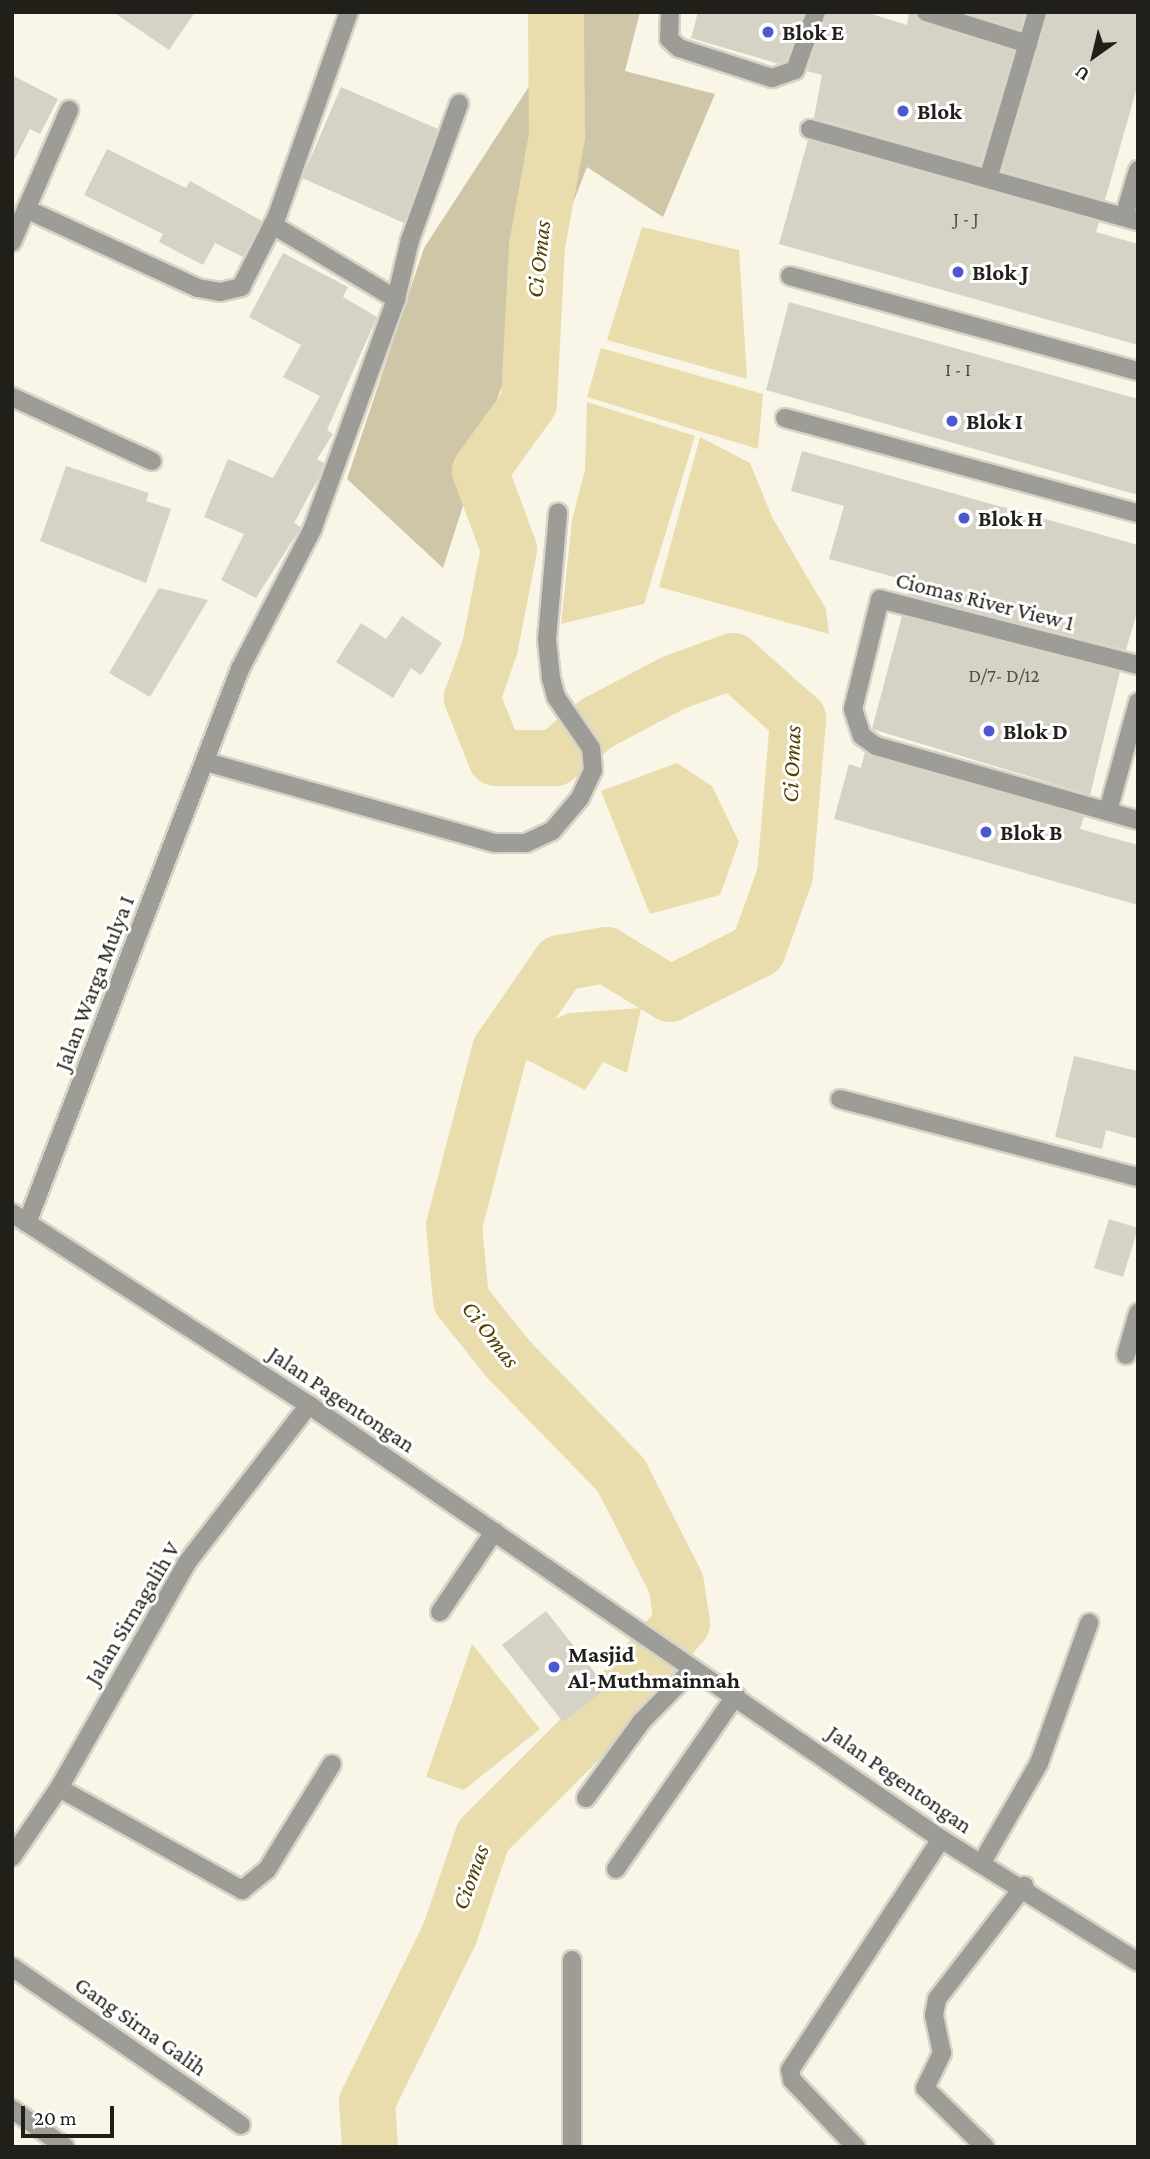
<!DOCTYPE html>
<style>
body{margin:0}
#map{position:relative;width:1150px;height:2159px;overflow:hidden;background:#f9f6e8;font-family:"Crimson Pro",serif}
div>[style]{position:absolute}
.green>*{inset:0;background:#cec6a7}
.water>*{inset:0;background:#eaddad}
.river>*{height:56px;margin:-28px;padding:0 28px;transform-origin:28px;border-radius:28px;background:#eaddad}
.building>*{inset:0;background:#d6d2c5}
.roads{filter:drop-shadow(2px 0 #d6d4c7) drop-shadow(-2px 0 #d6d4c7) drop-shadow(0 2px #d6d4c7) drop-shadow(0 -2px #d6d4c7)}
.lane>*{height:18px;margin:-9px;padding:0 9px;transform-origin:9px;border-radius:9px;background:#9e9c97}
.street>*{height:18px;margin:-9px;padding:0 9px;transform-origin:9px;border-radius:9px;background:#9e9c97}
.dots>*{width:19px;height:19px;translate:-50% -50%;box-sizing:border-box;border:4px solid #fff;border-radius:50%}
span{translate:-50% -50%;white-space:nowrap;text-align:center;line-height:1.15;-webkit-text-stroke:6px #fff;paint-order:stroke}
.number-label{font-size:19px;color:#4e4c45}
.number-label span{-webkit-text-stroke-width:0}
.poi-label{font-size:23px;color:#201f1a;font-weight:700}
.left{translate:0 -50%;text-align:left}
.street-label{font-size:23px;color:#201f1a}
.water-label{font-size:24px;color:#504205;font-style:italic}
.frame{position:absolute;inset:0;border:14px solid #201f1a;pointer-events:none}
.north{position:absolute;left:1059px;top:21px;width:70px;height:70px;-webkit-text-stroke:5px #fff;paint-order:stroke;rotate:214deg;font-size:19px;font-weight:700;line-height:28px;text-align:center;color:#201f1a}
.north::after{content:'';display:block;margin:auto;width:24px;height:32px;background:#201f1a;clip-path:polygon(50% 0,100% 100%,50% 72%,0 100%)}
.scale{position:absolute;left:21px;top:2106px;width:93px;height:32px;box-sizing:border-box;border:4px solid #201f1a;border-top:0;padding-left:9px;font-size:21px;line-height:24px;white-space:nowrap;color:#201f1a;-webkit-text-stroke:5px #fff;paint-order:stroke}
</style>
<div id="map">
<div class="green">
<i style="clip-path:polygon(569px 12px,640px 12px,625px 71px,715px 94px,663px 217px,587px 167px,499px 394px,443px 568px,347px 479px,424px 248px,565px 31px)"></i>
</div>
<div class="water">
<i style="clip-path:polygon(642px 227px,739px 250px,747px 379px,607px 340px)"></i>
<i style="clip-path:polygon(601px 348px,763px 394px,758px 449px,587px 397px)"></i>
<i style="clip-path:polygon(587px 402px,695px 436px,644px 604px,561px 624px,572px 520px,585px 470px)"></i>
<i style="clip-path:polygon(700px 437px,750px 463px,772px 517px,826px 609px,829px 634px,659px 587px)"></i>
<i style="clip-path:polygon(677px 763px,712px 786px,739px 842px,720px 895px,650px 914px,601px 791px)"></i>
<i style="clip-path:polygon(641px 1008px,627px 1073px,603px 1062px,585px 1090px,510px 1051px,537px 1027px,569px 1013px)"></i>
<i style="clip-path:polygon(472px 1644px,540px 1729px,464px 1790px,426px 1777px)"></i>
</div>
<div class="river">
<i style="left:370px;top:2147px;width:45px;rotate:-93.8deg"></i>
<i style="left:367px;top:2102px;width:188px;rotate:-63.8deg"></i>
<i style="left:450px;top:1933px;width:102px;rotate:-71.2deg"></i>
<i style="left:483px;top:1836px;width:163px;rotate:-45deg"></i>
<i style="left:598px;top:1721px;width:129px;rotate:-49.4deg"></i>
<i style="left:682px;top:1623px;width:40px;rotate:-98.5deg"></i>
<i style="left:676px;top:1583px;width:121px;rotate:-117deg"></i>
<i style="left:621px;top:1475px;width:162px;rotate:-134.2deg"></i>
<i style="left:508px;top:1359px;width:75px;rotate:-128.5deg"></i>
<i style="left:461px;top:1300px;width:74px;rotate:-95.4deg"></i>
<i style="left:454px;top:1226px;width:182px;rotate:-75.4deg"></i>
<i style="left:500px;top:1050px;width:106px;rotate:-55.4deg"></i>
<i style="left:560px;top:963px;width:47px;rotate:-9.9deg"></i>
<i style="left:606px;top:955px;width:75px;rotate:31.4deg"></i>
<i style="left:670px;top:994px;width:98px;rotate:-26.6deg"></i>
<i style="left:758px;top:950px;width:80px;rotate:-70.2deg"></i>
<i style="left:785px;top:875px;width:157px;rotate:-85.2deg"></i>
<i style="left:798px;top:719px;width:87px;rotate:-138.3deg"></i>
<i style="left:733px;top:661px;width:64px;rotate:159.9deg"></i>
<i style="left:673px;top:683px;width:86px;rotate:152.2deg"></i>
<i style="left:597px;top:723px;width:55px;rotate:140.2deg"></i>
<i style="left:555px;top:758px;width:59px;rotate:180deg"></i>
<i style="left:496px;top:758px;width:65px;rotate:-111.8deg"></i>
<i style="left:472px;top:698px;width:54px;rotate:-70.6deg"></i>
<i style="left:490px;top:647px;width:100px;rotate:-79deg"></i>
<i style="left:509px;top:549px;width:83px;rotate:-110.4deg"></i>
<i style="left:480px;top:471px;width:84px;rotate:-54.2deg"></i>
<i style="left:529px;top:403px;width:157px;rotate:-87.1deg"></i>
<i style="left:537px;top:246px;width:112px;rotate:-79.7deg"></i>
<i style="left:557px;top:136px;width:124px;rotate:-90.5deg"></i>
</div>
<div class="building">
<i style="clip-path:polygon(113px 12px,195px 12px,169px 50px)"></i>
<i style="clip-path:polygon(698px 12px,804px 12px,786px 61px,779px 64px,691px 38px)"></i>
<i style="clip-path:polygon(827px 12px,865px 12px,907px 25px,909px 12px,915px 12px,923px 23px,1014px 51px,980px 165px,814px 118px,822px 75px,807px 71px)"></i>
<i style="clip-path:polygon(965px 12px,1025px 12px,1020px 30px)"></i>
<i style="clip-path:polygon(1048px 12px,1138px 12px,1138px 84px,1105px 200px,1002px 171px)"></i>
<i style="clip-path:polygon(12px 75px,58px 99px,40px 134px,30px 129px,12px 164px)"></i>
<i style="clip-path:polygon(341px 87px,438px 129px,404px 223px,302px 178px)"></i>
<i style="clip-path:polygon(808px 140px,1099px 222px,1096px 232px,1138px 244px,1138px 345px,779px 244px)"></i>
<i style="clip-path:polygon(107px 149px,186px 188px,190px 181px,262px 221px,243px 257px,215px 243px,203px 265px,159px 242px,163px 234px,84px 195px)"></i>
<i style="clip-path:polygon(283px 253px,348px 287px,343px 297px,377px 317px,327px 430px,333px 434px,317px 459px,324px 463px,319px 477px,294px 523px,301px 527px,256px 598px,221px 580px,244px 534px,204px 517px,228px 459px,273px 478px,320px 396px,283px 377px,301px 345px,249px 317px)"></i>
<i style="clip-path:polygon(789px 302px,1138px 399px,1138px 495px,766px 390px)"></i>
<i style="clip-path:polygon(802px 451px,1138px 545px,1138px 609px,1126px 650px,908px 595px,912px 582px,829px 559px,844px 506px,791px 491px)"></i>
<i style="clip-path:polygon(66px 466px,149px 493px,146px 501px,171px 509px,146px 583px,40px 541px)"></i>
<i style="clip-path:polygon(159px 588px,208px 600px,150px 697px,109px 673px)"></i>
<i style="clip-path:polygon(402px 616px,442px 643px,421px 675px,411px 668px,393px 698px,336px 662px,361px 623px,386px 639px)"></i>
<i style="clip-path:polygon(902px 616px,1120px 672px,1090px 795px,872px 729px)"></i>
<i style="clip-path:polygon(865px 752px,1084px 816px,1080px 829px,1138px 845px,1138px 905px,834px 819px,849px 764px,861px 768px)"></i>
<i style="clip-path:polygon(1074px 1056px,1138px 1071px,1138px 1139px,1106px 1130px,1102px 1149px,1055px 1137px)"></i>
<i style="clip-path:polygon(1109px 1219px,1138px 1228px,1123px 1277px,1094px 1268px)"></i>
<i style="clip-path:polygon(546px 1611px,607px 1688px,563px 1722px,502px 1645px)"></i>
</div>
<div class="roads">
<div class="lane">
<i style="left:586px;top:1798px;width:95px;rotate:-54deg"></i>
<i style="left:642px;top:1721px;width:73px;rotate:-45.6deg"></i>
<i style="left:616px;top:1869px;width:211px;rotate:-55.4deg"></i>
</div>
<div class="street">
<i style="left:670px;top:12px;width:27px;rotate:92deg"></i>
<i style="left:669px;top:39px;width:13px;rotate:42deg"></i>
<i style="left:679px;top:48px;width:98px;rotate:17.9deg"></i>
<i style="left:772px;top:78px;width:24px;rotate:-19deg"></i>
<i style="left:795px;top:70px;width:62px;rotate:-70.1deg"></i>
<i style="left:926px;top:12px;width:107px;rotate:17.4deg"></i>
<i style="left:810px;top:129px;width:341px;rotate:15.7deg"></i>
<i style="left:988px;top:179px;width:174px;rotate:-73.6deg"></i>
<i style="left:26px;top:209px;width:189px;rotate:24.7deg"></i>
<i style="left:198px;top:288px;width:22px;rotate:10deg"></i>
<i style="left:220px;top:292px;width:22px;rotate:-13deg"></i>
<i style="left:241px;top:287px;width:80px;rotate:-63.1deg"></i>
<i style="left:277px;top:216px;width:216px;rotate:-70.6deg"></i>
<i style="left:1124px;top:217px;width:49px;rotate:-73.4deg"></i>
<i style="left:273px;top:225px;width:144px;rotate:31deg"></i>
<i style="left:12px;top:242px;width:144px;rotate:-66.6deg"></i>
<i style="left:790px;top:276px;width:361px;rotate:15.3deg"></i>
<i style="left:12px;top:397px;width:154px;rotate:24.6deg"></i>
<i style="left:785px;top:418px;width:366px;rotate:15.1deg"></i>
<i style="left:1138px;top:665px;width:266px;rotate:-165.7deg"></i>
<i style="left:880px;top:599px;width:113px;rotate:103.8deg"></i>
<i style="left:853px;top:709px;width:28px;rotate:72deg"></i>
<i style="left:862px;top:736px;width:17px;rotate:36deg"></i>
<i style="left:876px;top:746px;width:272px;rotate:15.8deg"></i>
<i style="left:206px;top:762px;width:300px;rotate:15.7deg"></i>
<i style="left:495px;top:843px;width:31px"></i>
<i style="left:526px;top:843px;width:29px;rotate:-25deg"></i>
<i style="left:552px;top:831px;width:43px;rotate:-49.7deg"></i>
<i style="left:580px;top:798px;width:31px;rotate:-65deg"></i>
<i style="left:593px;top:770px;width:22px;rotate:-95deg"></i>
<i style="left:591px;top:748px;width:62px;rotate:-124.5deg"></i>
<i style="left:556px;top:697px;width:20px;rotate:-105deg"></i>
<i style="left:551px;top:678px;width:39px;rotate:-96deg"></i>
<i style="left:547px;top:639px;width:127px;rotate:-85deg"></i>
<i style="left:1108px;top:811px;width:113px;rotate:-74.6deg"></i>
<i style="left:840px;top:1099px;width:308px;rotate:14.7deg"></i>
<i style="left:12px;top:1213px;width:354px;rotate:32.9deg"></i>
<i style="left:309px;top:1405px;width:767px;rotate:34.48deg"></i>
<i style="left:941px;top:1839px;width:232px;rotate:32deg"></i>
<i style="left:27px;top:1223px;width:594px;rotate:-68.97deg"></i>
<i style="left:240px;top:669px;width:157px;rotate:-62.6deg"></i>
<i style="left:312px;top:530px;width:246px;rotate:-70deg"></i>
<i style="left:396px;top:299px;width:61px;rotate:-76.7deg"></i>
<i style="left:410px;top:240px;width:145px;rotate:-70.2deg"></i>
<i style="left:1126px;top:1355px;width:44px;rotate:-74.1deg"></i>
<i style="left:440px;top:1612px;width:97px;rotate:-56deg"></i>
<i style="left:59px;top:1788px;width:210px;rotate:29.1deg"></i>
<i style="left:242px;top:1890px;width:32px;rotate:-39deg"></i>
<i style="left:267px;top:1870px;width:124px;rotate:-58.5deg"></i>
<i style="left:12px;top:1857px;width:83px;rotate:-55.7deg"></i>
<i style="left:59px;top:1788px;width:257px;rotate:-60.4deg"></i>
<i style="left:186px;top:1564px;width:201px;rotate:-52.3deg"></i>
<i style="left:981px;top:1864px;width:116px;rotate:-60.1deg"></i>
<i style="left:1039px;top:1763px;width:149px;rotate:-70.3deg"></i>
<i style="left:572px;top:1960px;width:187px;rotate:90deg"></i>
<i style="left:12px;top:1967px;width:278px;rotate:34.6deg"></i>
<i style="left:12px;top:2109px;width:65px;rotate:35.6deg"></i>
<i style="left:856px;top:2147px;width:93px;rotate:-133.7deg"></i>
<i style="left:792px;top:2080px;width:10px;rotate:-101deg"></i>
<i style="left:790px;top:2070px;width:276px;rotate:-56.8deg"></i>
<i style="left:985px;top:2147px;width:84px;rotate:-135.5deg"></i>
<i style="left:925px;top:2088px;width:39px;rotate:-64deg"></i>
<i style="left:942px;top:2053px;width:39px;rotate:-102deg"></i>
<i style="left:934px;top:2015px;width:16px;rotate:-79deg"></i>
<i style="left:937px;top:1999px;width:143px;rotate:-52.4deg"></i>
</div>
</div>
<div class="dots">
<i style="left:768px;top:32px;background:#4e58ce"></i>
<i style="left:903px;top:111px;background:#4e58ce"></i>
<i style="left:958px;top:272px;background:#4e58ce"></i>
<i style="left:952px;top:421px;background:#4e58ce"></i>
<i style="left:964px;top:518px;background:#4e58ce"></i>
<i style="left:989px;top:731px;background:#4e58ce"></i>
<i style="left:986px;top:832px;background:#4e58ce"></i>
<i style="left:554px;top:1667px;background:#4e58ce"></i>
</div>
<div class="number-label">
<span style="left:966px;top:219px">J - J</span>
<span style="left:958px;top:370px">I - I</span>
<span style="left:1004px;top:676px">D/7- D/12</span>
</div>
<div class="poi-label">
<span class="left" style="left:782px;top:32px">Blok E</span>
<span class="left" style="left:917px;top:111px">Blok</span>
<span class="left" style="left:972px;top:272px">Blok J</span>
<span class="left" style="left:966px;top:421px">Blok I</span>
<span class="left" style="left:978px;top:518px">Blok H</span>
<span class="left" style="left:1003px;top:731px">Blok D</span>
<span class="left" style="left:1000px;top:832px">Blok B</span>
<span class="left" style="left:568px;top:1667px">Masjid<br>Al-Muthmainnah</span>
</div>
<div class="street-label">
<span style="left:985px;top:601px;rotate:14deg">Ciomas River View 1</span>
<span style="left:94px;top:983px;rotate:-69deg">Jalan Warga Mulya I</span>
<span style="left:342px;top:1399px;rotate:34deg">Jalan Pagentongan</span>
<span style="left:132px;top:1613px;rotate:-59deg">Jalan Sirnagalih V</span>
<span style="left:900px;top:1779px;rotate:35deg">Jalan Pegentongan</span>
<span style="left:141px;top:2026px;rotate:35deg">Gang Sirna Galih</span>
</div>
<div class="water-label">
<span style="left:538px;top:259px;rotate:-84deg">Ci Omas</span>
<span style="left:791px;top:764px;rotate:-88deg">Ci Omas</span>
<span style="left:491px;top:1334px;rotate:52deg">Ci Omas</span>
<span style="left:470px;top:1877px;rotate:-70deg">Ciomas</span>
</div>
<div class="frame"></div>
<div class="north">U</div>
<div class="scale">20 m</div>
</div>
